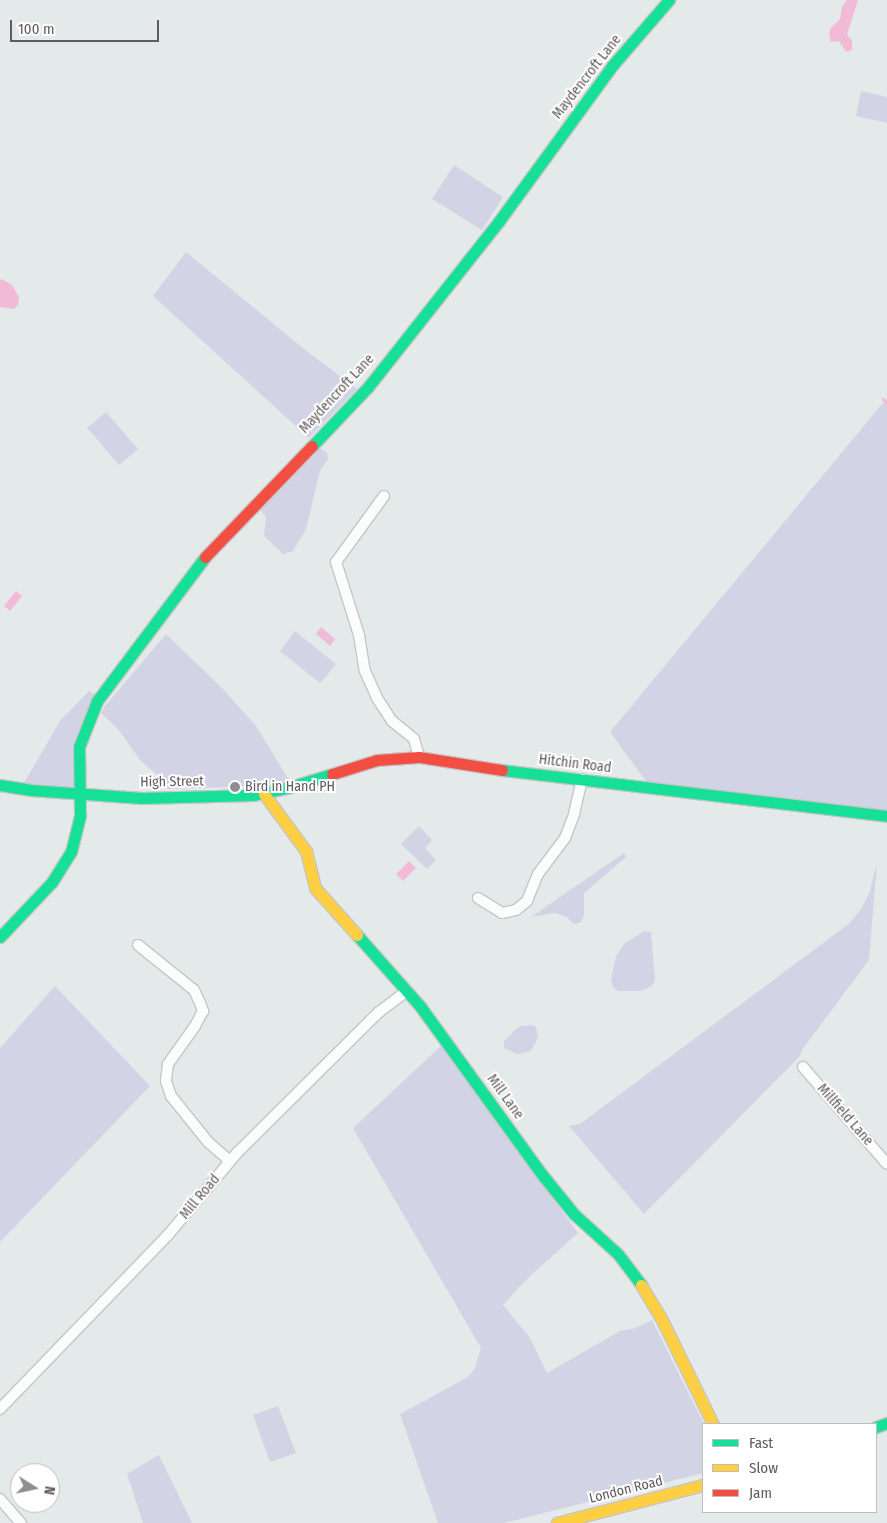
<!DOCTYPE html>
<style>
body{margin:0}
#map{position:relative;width:887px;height:1523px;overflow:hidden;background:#e4eae9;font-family:"Fira Sans Condensed",sans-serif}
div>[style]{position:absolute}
.green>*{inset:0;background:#d2d3e5}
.water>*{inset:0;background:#f1bbd7}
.stream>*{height:3px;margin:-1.5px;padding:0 1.5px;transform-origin:1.5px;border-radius:1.5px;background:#f1bbd7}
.roads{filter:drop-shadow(1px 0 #c5c6c5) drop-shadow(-1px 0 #c5c6c5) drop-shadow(0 1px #c5c6c5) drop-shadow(0 -1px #c5c6c5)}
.street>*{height:10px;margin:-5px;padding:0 5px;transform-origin:5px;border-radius:5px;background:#fbfcfc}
.fast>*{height:11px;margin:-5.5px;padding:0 5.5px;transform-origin:5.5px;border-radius:5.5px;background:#16e098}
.slow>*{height:11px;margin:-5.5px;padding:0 5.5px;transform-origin:5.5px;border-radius:5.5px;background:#ffcf43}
.jam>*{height:11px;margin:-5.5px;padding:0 5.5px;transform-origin:5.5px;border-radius:5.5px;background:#f24e42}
.dots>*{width:14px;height:14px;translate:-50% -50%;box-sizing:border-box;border:2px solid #fff;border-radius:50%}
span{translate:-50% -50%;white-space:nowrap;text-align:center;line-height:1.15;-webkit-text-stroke:4px #fff;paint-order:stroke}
.street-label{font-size:14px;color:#625b5d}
.poi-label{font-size:14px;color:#625b5d}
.left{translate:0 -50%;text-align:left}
.legend{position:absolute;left:702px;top:1423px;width:175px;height:90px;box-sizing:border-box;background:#fff;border:1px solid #c0bdbe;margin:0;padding:6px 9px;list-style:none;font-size:15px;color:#625b5d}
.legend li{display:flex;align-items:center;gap:10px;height:25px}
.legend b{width:25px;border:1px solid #c0bdbe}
.north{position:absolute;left:10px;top:1463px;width:50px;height:50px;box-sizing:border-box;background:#fff;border:1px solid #c0bdbe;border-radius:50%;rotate:100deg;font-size:14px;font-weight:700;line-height:20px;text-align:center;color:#625b5d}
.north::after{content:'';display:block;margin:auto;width:18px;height:22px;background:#908d8e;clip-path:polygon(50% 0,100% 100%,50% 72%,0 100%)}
.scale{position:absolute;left:10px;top:20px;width:149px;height:22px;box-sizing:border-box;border:2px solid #625b5d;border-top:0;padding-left:6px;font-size:15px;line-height:18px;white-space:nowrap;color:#625b5d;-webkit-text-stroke:4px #fff;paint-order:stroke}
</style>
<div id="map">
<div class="green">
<i style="clip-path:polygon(861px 91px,887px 97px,887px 123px,856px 116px)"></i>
<i style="clip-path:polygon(454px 165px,503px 197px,482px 230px,432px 199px)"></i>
<i style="clip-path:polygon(186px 252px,304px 349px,357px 389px,309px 438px,153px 296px)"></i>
<i style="clip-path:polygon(887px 398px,887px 812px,648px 784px,610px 732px)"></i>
<i style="clip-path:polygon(106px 412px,138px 449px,119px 465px,87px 428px)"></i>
<i style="clip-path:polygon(318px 447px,327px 453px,328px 459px,320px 471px,306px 529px,293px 551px,283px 554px,264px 536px,266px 517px,257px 506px)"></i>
<i style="clip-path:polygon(295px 631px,336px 664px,320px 683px,280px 651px)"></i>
<i style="clip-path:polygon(166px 634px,223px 689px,256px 726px,289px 780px,263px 786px,167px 789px,165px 782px,140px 760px,118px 729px,101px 713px,105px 706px)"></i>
<i style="clip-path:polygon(89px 691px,97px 695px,77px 788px,24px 783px,60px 721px)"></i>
<i style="clip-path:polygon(419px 826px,432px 840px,425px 848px,436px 860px,427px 869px,401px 844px)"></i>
<i style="clip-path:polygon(624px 853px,626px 857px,584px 893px,584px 915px,581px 922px,574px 924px,567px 917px,555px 913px,531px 917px)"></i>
<i style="clip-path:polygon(877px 863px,869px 960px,802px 1050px,800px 1056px,644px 1214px,569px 1126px,580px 1124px,850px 923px,861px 909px,869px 894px)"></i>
<i style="clip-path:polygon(644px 931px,651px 932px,655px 980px,652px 986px,641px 991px,618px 991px,613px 987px,611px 980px,616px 956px,625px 943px)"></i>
<i style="clip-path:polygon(55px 986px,150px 1086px,0 1242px,0 1048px)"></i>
<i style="clip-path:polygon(532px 1025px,536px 1027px,538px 1037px,531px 1051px,517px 1054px,504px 1048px,504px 1041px,513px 1032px,521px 1026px)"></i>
<i style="clip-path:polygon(442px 1045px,578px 1233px,529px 1277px,503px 1305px,530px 1338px,547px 1373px,620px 1331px,636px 1328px,652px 1320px,704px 1424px,703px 1473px,504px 1523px,438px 1523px,400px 1414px,468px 1377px,475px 1368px,481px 1348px,353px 1128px)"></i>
<i style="clip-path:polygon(278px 1406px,296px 1453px,270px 1462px,253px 1415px)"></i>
<i style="clip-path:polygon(159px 1455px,192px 1523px,143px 1523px,127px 1474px)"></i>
</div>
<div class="water">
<i style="clip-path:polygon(847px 0,858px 0,847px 35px,852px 40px,852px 50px,846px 52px,839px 41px,831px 42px,829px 36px,830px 29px,840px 19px,842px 7px)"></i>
<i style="clip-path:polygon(2px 279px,12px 285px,19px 297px,18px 305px,14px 309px,0 307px,0 280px)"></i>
<i style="clip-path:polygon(16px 591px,22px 596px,10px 611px,4px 606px)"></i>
<i style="clip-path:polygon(321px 627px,335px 639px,330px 646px,316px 634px)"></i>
<i style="clip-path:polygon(409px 861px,416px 868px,403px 881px,396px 874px)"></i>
</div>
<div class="stream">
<i style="left:883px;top:399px;width:6px;rotate:51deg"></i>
</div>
<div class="roads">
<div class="street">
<i style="left:384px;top:496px;width:82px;rotate:126deg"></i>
<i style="left:336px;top:562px;width:77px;rotate:72.5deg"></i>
<i style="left:359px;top:635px;width:36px;rotate:81deg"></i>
<i style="left:365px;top:671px;width:30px;rotate:66deg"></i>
<i style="left:377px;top:698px;width:27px;rotate:57deg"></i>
<i style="left:392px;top:721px;width:28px;rotate:39deg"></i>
<i style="left:414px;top:739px;width:19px;rotate:74deg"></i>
<i style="left:478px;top:898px;width:28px;rotate:32deg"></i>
<i style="left:502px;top:913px;width:14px;rotate:-12deg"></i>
<i style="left:516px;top:910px;width:14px;rotate:-39deg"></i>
<i style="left:527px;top:901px;width:29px;rotate:-68deg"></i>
<i style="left:538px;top:874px;width:45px;rotate:-53.1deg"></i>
<i style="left:565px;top:838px;width:26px;rotate:-69deg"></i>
<i style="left:574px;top:814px;width:36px;rotate:-77deg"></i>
<i style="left:138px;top:945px;width:72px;rotate:38.8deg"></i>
<i style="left:194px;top:990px;width:14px;rotate:65deg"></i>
<i style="left:200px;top:1003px;width:9px;rotate:69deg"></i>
<i style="left:203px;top:1011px;width:17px;rotate:118deg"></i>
<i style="left:195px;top:1026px;width:47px;rotate:125.4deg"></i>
<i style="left:168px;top:1064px;width:17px;rotate:97deg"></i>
<i style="left:166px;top:1081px;width:16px;rotate:72deg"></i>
<i style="left:171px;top:1096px;width:59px;rotate:51.2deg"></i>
<i style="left:208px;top:1142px;width:29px;rotate:41deg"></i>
<i style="left:803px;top:1067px;width:128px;rotate:49.1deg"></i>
<i style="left:0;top:1409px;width:242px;rotate:-46deg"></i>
<i style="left:168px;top:1235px;width:107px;rotate:-49.9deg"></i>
<i style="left:237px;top:1153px;width:200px;rotate:-44.8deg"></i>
<i style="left:379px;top:1012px;width:35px;rotate:-37deg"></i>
<i style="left:0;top:1499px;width:32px;rotate:49deg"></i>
</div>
<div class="fast">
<i style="left:312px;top:446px;width:81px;rotate:-46.5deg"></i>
<i style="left:368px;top:387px;width:211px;rotate:-51.7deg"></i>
<i style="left:499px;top:221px;width:192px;rotate:-53.9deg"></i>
<i style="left:612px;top:66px;width:87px;rotate:-49.2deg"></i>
<i style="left:502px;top:770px;width:388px;rotate:6.8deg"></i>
<i style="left:0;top:785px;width:30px;rotate:9deg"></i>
<i style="left:30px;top:790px;width:112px;rotate:4.1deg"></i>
<i style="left:142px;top:798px;width:111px;rotate:-1.5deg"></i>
<i style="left:253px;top:795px;width:38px;rotate:-12deg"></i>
<i style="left:290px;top:787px;width:44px;rotate:-17.2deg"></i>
<i style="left:357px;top:935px;width:95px;rotate:48.4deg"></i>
<i style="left:420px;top:1006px;width:211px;rotate:54.1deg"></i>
<i style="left:544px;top:1177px;width:48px;rotate:51deg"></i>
<i style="left:574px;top:1214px;width:59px;rotate:42.3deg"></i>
<i style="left:618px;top:1254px;width:39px;rotate:53deg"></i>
<i style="left:0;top:937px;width:76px;rotate:-46.6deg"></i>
<i style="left:52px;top:882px;width:36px;rotate:-58deg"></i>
<i style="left:71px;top:852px;width:38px;rotate:-76deg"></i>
<i style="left:80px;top:815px;width:68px;rotate:-90.8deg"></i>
<i style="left:79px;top:747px;width:49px;rotate:-68.6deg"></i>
<i style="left:97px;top:701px;width:180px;rotate:-53.1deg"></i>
<i style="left:876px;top:1427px;width:12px;rotate:-20deg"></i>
</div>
<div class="slow">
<i style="left:264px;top:794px;width:71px;rotate:53.6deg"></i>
<i style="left:306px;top:851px;width:38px;rotate:76deg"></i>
<i style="left:315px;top:888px;width:63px;rotate:48.2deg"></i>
<i style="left:641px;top:1285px;width:39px;rotate:59deg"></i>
<i style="left:661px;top:1318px;width:118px;rotate:63.9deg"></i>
<i style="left:557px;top:1523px;width:151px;rotate:-14.6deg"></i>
</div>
<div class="jam">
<i style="left:205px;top:557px;width:154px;rotate:-46.1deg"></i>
<i style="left:332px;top:774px;width:47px;rotate:-17.3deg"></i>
<i style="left:377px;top:760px;width:42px;rotate:-4.1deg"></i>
<i style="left:419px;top:757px;width:84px;rotate:8.9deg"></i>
</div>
</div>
<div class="dots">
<i style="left:235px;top:787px;background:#908d8e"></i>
</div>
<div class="street-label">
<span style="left:587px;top:77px;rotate:-52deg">Maydencroft Lane</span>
<span style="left:337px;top:394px;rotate:-47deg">Maydencroft Lane</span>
<span style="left:575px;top:764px;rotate:7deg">Hitchin Road</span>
<span style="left:172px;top:782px;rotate:-1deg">High Street</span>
<span style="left:505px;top:1097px;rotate:54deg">Mill Lane</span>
<span style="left:845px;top:1115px;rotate:49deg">Millfield Lane</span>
<span style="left:200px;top:1197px;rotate:-50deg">Mill Road</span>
<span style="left:626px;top:1490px;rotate:-14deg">London Road</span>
</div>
<div class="poi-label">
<span class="left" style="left:245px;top:787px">Bird in Hand PH</span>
</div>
<ul class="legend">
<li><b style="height:6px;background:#16e098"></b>Fast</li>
<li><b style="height:6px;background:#ffcf43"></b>Slow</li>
<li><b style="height:6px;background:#f24e42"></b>Jam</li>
</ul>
<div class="north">N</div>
<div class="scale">100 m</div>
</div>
